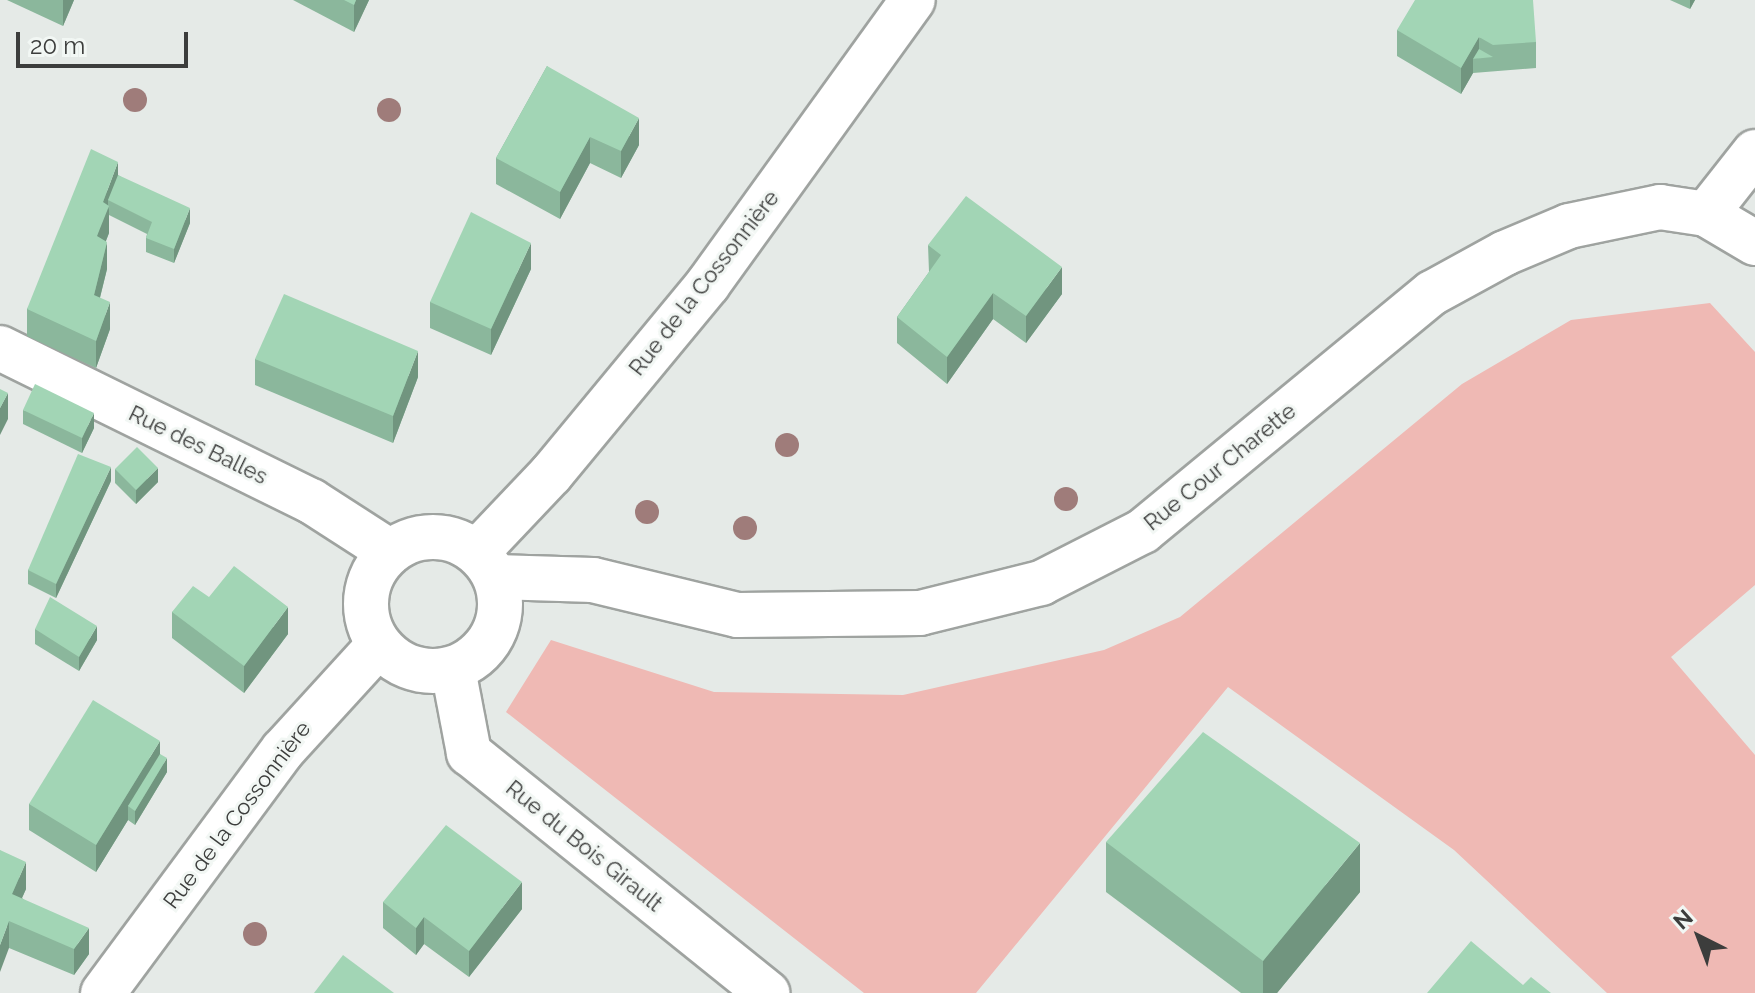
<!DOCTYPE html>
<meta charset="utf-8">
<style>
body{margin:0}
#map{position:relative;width:1755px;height:993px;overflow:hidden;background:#e5eae7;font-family:Raleway,sans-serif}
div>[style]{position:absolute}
.green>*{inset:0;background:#efb9b4}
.roads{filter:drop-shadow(2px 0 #9fa3a0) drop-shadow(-2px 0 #9fa3a0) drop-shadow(0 2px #9fa3a0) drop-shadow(0 -2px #9fa3a0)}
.street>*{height:44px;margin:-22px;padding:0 22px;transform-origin:22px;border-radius:22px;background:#fff}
.secondary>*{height:44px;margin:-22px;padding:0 22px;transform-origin:22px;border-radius:22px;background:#fff}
.secondary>.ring{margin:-22px;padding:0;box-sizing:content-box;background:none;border:44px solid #fff;border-radius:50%}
.trees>*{width:24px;height:24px;margin:-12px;border-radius:50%;background:#9f7c7a}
.wall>*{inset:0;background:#8bb79c}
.shaded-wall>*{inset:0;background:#71957f}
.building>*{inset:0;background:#a2d5b5}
span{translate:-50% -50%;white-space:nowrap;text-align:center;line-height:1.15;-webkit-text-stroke:6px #f2f7f4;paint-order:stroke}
.street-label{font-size:22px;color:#3c3d3c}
.north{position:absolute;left:1659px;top:897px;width:80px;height:80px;-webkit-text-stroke:6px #f2f7f4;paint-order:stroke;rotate:318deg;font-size:22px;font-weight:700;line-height:32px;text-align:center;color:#3c3d3c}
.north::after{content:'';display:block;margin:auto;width:28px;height:36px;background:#3c3d3c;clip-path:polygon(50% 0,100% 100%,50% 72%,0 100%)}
.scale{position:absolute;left:16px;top:32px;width:172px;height:36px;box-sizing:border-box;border:4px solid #3c3d3c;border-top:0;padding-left:10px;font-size:24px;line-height:28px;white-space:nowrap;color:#3c3d3c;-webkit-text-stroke:6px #f2f7f4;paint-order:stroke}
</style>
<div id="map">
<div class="green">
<i style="clip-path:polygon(1710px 303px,1755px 352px,1755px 585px,1671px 657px,1755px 755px,1755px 993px,1607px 993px,1454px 850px,1228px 687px,976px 993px,864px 993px,506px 712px,551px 640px,714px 692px,903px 695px,1104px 650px,1180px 617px,1462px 384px,1571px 320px)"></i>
</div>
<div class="roads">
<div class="street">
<i style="left:1706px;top:214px;width:79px;rotate:-51.7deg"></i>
<i style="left:0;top:348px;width:347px;rotate:26.2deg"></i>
<i style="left:311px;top:501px;width:94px;rotate:32.8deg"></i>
<i style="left:496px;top:577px;width:97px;rotate:1.8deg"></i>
<i style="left:593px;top:580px;width:149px;rotate:13.6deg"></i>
<i style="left:738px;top:615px;width:182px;rotate:-0.6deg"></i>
<i style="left:920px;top:613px;width:125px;rotate:-13.9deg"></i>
<i style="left:1041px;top:583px;width:114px;rotate:-27deg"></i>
<i style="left:1143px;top:531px;width:374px;rotate:-39.5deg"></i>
<i style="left:1432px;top:293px;width:83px;rotate:-28.7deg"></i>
<i style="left:1505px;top:253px;width:69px;rotate:-22.9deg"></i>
<i style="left:1569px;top:226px;width:93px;rotate:-11.8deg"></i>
<i style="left:1660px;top:207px;width:47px;rotate:8.7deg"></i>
<i style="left:1706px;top:214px;width:57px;rotate:30.6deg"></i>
</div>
<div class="secondary">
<i class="ring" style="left:366px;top:537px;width:90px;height:90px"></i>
<i style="left:477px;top:552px;width:108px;rotate:-46.5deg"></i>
<i style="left:551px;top:474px;width:246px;rotate:-50.4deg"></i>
<i style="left:708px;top:284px;width:350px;rotate:-54.2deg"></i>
<i style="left:453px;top:669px;width:86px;rotate:79.2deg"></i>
<i style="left:469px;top:753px;width:383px;rotate:38.8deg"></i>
<i style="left:103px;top:993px;width:302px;rotate:-53.5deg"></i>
<i style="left:283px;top:750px;width:142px;rotate:-47.6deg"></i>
</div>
</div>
<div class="trees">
<i style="left:135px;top:100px"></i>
<i style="left:389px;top:110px"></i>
<i style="left:787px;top:445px"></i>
<i style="left:1066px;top:499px"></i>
<i style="left:647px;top:512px"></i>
<i style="left:745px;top:528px"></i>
<i style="left:255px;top:934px"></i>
</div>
<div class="wall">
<i style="clip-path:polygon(7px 0,74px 0,63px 26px)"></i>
<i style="clip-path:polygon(293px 0,369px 0,354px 32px)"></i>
<i style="clip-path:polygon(1670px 0,1695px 0,1690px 9px)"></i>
<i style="clip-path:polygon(1397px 30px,1536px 42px,1536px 68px,1473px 73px,1461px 94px,1397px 56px)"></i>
<i style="clip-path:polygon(547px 66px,639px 145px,621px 178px,590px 163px,560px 219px,496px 184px,496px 158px)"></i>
<i style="clip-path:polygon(118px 175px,190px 223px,174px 263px,146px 252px,146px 238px,147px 234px,109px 215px,109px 233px,106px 241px,107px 269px,100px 298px,110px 329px,96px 368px,27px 336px,27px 309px)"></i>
<i style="clip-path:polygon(928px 245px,1062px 294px,1026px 343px,993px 319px,947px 384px,897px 343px,897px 317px,929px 272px)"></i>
<i style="clip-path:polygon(531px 269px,491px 355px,430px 328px,430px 302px)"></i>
<i style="clip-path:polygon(255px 359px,418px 377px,393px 443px,255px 385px)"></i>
<i style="clip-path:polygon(23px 410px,94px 428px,82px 453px,23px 424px)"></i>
<i style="clip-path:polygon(115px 469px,158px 482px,136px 504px,115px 483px)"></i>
<i style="clip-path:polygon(111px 481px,56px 598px,28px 584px,28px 570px)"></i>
<i style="clip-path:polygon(209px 597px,288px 634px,244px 693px,172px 638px,172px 612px)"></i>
<i style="clip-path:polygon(35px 629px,97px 640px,79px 671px,35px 644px)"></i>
<i style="clip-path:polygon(160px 754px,167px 772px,135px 825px,128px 820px,96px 872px,29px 830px,29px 804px)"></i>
<i style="clip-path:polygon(1106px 842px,1360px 892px,1277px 993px,1241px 993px,1106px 892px)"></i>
<i style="clip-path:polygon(0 850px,26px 889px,22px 898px,89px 954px,74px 975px,9px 948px)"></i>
<i style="clip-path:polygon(383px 902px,522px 909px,469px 977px,424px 944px,416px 955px,383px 928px)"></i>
</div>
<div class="shaded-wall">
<i style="clip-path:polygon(63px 0,74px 0,63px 26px)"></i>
<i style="clip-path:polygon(356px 0,369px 0,354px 32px,354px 5px)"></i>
<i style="clip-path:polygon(1690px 0,1695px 0,1690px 9px)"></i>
<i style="clip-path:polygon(1479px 37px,1479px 58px,1473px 59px,1473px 73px,1461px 94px,1461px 68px)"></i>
<i style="clip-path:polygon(639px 118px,639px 145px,621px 178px,621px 151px)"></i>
<i style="clip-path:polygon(590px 137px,590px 163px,560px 219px,560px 192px)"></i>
<i style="clip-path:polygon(118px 162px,118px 189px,108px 200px,108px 210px,109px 206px,109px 233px,97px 263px,97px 236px,103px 202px)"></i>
<i style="clip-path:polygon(190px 208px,190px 223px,174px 263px,174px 249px)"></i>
<i style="clip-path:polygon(107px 242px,107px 269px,94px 321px,94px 295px)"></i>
<i style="clip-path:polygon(531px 243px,531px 269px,491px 355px,491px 329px)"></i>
<i style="clip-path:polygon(1062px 267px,1062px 294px,1026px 343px,1026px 316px)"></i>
<i style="clip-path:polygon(993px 293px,993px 319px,947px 384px,947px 357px)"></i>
<i style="clip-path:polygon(110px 302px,110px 329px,96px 368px,96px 341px)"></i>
<i style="clip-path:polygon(418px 351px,418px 377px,393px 443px,393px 416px)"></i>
<i style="clip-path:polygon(8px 393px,8px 419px,0 435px,0 408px)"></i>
<i style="clip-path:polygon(94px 413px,94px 428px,82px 453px,82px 438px)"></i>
<i style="clip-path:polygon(111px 467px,111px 481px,56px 598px,56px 584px)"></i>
<i style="clip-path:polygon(158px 468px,158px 482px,136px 504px,136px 490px)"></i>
<i style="clip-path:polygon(288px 607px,288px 634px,244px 693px,244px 666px)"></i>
<i style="clip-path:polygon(97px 626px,97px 640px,79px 671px,79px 657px)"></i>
<i style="clip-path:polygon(160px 741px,160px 768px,128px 806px,128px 820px,96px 872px,96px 845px)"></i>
<i style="clip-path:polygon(167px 758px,167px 772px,135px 825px,135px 811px)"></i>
<i style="clip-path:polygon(1360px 843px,1360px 892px,1277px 993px,1263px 993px,1263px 961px)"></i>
<i style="clip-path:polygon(26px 862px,26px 889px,12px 920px,12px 894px)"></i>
<i style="clip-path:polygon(522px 882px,522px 909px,469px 977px,469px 951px)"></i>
<i style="clip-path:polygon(424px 917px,424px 944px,416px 955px,416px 928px)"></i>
<i style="clip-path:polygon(9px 921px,9px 948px,0 972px,0 945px)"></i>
<i style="clip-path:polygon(89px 928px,89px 954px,74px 975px,74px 949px)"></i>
</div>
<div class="building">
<i style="clip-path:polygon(344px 0,356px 0,354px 5px)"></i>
<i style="clip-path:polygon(1415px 0,1533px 0,1536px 42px,1493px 45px,1479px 37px,1461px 68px,1397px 30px)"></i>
<i style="clip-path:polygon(1479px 49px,1493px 57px,1473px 59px)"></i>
<i style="clip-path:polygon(547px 66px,639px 118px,621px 151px,590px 137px,560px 192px,496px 158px)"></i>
<i style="clip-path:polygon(91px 149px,118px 162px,103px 202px,109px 206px,97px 236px,107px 242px,94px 295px,110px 302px,96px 341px,27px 309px)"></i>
<i style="clip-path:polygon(118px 175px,190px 208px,174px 249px,146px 238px,152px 222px,108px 200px)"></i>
<i style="clip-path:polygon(966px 196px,1062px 267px,1026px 316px,993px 293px,947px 357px,897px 317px,941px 255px,928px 245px)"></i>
<i style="clip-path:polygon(471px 212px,531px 243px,491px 329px,430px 302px)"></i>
<i style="clip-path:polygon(284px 294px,418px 351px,393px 416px,255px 359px)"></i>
<i style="clip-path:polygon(35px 384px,94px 413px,82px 438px,23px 410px)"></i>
<i style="clip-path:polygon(0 389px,8px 393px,0 408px)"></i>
<i style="clip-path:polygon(137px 447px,158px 468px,136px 490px,115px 469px)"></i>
<i style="clip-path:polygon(78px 454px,111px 467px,56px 584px,28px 570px)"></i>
<i style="clip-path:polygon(234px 566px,288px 607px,244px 666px,172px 612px,193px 586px,209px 597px)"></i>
<i style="clip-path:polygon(50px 597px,97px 626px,79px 657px,35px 629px)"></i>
<i style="clip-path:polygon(93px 700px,160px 741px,96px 845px,29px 804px)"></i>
<i style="clip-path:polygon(1203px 732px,1360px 843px,1263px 961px,1106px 842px)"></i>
<i style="clip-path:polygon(160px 754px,167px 758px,135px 811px,128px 806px)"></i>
<i style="clip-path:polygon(446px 825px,522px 882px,469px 951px,424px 917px,416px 928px,383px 902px)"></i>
<i style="clip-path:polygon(0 850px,26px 862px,12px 894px,89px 928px,74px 949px,9px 921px,0 945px)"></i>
<i style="clip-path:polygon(1471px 941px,1523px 985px,1531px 977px,1551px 993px,1427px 993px)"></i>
<i style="clip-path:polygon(343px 955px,394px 993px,314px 993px)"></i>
</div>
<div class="street-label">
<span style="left:704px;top:283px;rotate:-52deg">Rue de la Cossonnière</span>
<span style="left:198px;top:445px;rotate:26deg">Rue des Balles</span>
<span style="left:1220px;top:467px;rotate:-39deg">Rue Cour Charette</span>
<span style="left:237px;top:815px;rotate:-53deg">Rue de la Cossonnière</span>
<span style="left:584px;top:846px;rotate:39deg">Rue du Bois Girault</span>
</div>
<div class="north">N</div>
<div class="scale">20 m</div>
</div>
